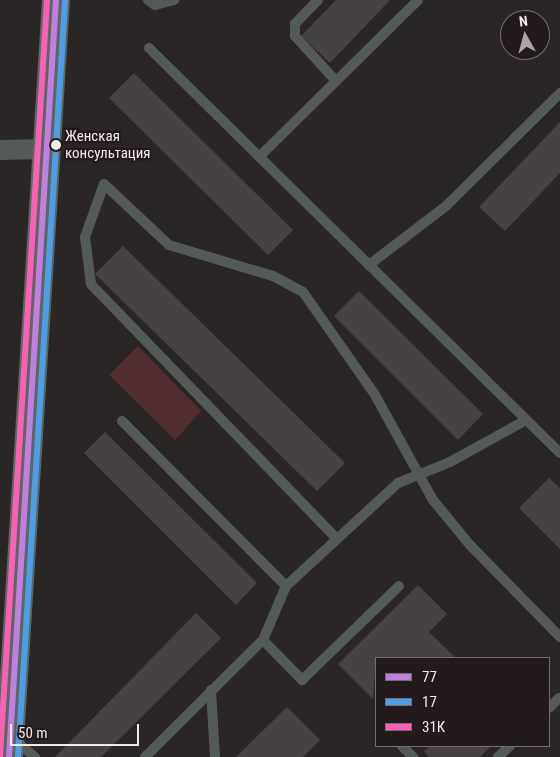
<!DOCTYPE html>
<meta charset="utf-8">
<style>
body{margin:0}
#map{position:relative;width:560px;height:757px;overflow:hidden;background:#2b2626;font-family:"Roboto Condensed",sans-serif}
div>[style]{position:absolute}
.green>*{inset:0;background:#502d30}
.building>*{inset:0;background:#464242}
.service>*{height:10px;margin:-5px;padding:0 5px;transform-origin:5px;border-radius:5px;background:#535a57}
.minor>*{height:20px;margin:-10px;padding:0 10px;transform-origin:10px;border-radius:10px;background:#535a57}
.secondary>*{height:28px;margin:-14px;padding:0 14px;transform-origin:14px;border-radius:14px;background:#5c6662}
.bus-1>*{height:6px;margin:-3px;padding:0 3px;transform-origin:3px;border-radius:3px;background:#c07fdc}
.bus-2>*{height:6px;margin:-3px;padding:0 3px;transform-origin:3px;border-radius:3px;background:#4d9ee5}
.bus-3>*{height:6px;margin:-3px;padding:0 3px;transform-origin:3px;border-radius:3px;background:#f860b3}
.dots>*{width:14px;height:14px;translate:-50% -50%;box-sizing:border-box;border:2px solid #231b1b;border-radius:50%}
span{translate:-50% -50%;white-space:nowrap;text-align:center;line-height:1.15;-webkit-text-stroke:4.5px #231b1b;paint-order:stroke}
.bus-label{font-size:15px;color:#f0eaea}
.left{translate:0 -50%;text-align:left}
.legend{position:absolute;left:375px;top:657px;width:175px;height:90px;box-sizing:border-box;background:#231b1b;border:1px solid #756e6e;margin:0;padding:6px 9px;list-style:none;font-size:15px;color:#f0eaea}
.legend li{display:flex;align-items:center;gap:10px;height:25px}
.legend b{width:25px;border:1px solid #756e6e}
.north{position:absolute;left:500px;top:10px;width:50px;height:50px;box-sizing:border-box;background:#231b1b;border:1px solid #756e6e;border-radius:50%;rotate:353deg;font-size:14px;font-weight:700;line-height:20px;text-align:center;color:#f0eaea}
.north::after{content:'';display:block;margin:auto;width:18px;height:22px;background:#aba5a5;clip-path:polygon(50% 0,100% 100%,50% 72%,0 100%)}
.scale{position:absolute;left:10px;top:724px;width:129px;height:22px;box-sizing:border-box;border:2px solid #f0eaea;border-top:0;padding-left:6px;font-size:15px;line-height:18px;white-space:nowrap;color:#f0eaea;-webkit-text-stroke:4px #231b1b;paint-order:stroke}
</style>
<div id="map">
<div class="green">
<i style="clip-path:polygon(138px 346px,201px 411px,175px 440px,109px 375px)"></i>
</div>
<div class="building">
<i style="clip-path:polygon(336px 0,390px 0,330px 63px,301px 36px)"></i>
<i style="clip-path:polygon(134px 73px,293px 230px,268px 255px,109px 98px)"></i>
<i style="clip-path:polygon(560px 122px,560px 173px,505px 231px,479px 207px)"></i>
<i style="clip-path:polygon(123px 246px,345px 463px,317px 491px,95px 274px)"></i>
<i style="clip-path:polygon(359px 291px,483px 414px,458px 440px,334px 316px)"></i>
<i style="clip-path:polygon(105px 432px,257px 583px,236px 605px,84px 453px)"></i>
<i style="clip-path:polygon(549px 478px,560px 488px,560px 549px,519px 508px)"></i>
<i style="clip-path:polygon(418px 585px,447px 614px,429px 632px,456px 658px,376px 658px,373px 699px,338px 664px)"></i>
<i style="clip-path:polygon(196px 613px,221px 638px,101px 757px,55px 757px)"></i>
<i style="clip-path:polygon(287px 707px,320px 740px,303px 757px,236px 757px)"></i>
<i style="clip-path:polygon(430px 746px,491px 746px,480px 757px,429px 757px,424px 751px)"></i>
</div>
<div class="service">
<i style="left:148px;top:0;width:9px;rotate:36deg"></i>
<i style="left:155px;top:5px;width:20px;rotate:-15deg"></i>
<i style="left:318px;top:0;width:33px;rotate:134deg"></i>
<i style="left:295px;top:24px;width:12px;rotate:90deg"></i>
<i style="left:295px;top:36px;width:61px;rotate:47.7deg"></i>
<i style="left:149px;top:48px;width:577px;rotate:44.58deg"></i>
<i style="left:259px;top:157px;width:223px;rotate:-44.6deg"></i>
<i style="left:369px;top:265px;width:97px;rotate:-37.5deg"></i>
<i style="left:446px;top:206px;width:161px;rotate:-44.7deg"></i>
<i style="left:122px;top:421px;width:233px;rotate:45.2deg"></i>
<i style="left:337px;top:539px;width:354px;rotate:-134deg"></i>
<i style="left:91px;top:284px;width:47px;rotate:-97.3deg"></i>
<i style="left:85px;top:237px;width:56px;rotate:-70.3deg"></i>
<i style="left:104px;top:184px;width:89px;rotate:43.2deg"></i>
<i style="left:169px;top:245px;width:109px;rotate:16.6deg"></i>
<i style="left:273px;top:276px;width:34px;rotate:28deg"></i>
<i style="left:303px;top:292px;width:126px;rotate:55deg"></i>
<i style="left:375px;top:395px;width:120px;rotate:61.1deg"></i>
<i style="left:433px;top:500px;width:58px;rotate:50.6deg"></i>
<i style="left:470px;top:545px;width:129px;rotate:45.6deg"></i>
<i style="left:263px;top:640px;width:56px;rotate:45.7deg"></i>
<i style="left:302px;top:680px;width:135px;rotate:-44.1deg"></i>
<i style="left:211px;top:690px;width:67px;rotate:86.6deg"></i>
<i style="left:549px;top:708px;width:14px;rotate:-45deg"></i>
<i style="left:14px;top:739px;width:28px;rotate:41deg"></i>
<i style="left:402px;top:746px;width:16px;rotate:45deg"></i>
<i style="left:145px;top:757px;width:166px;rotate:-44.8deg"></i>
<i style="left:263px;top:640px;width:59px;rotate:-66.9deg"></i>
<i style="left:286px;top:586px;width:152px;rotate:-42.6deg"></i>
<i style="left:398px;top:483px;width:56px;rotate:-22deg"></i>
<i style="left:450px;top:462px;width:87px;rotate:-28.9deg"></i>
<i style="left:498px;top:757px;width:16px;rotate:-43deg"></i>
</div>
<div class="minor">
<i style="left:0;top:150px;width:47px;rotate:-1.2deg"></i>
</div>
<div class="secondary">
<i style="left:9px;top:757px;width:758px;rotate:-86.45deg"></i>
</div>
<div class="bus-1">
<i style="left:9px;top:757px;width:758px;rotate:-86.45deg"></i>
</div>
<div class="bus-2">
<i style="left:18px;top:757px;width:757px;rotate:-86.44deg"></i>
</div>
<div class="bus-3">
<i style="left:0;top:756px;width:757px;rotate:-86.44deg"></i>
</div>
<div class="dots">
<i style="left:56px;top:145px;background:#f0eaea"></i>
</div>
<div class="bus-label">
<span class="left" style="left:65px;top:145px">Женская<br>консультация</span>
</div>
<ul class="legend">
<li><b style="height:6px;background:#c07fdc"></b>77</li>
<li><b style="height:6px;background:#4d9ee5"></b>17</li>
<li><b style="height:6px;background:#f860b3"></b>31К</li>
</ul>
<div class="north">N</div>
<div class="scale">50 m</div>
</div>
